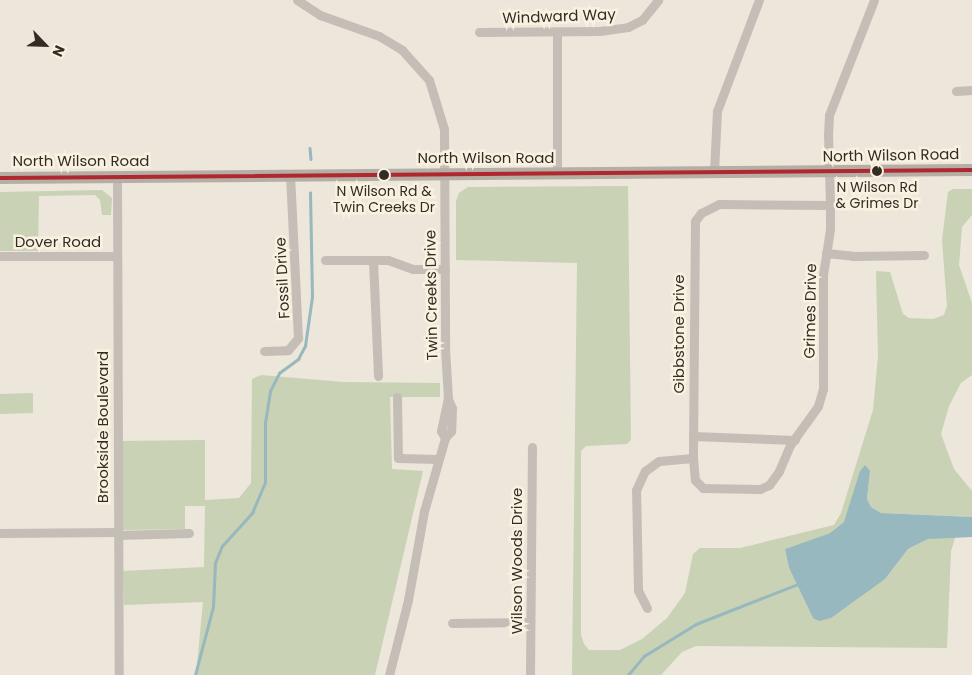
<!DOCTYPE html>
<style>
body{margin:0}
#map{position:relative;width:972px;height:675px;overflow:hidden;background:#ece6db;font-family:Poppins,sans-serif}
div>[style]{position:absolute}
.green>*{inset:0;background:#c9d2b4}
.water>*{inset:0;background:#97b8be}
.stream>*{height:2.5px;margin:-1.25px;padding:0 1.25px;transform-origin:1.25px;border-radius:1.25px;background:#97b8be}
.street>*{height:9px;margin:-4.5px;padding:0 4.5px;transform-origin:4.5px;border-radius:4.5px;background:#c4beb6}
.secondary>*{height:12px;margin:-6px;padding:0 6px;transform-origin:6px;border-radius:6px;background:#b5aea5}
.bus-1>*{height:4px;margin:-2px;padding:0 2px;transform-origin:2px;border-radius:2px;background:#af272f}
.dots>*{width:14px;height:14px;translate:-50% -50%;box-sizing:border-box;border:2px solid #faf2e1;border-radius:50%}
span{translate:-50% -50%;white-space:nowrap;text-align:center;line-height:1.15;-webkit-text-stroke:5px #faf2e1;paint-order:stroke}
.bus-label{font-size:14px;color:#342c24}
.street-label{font-size:15px;color:#342c24}
.north{position:absolute;left:20px;top:20px;width:50px;height:50px;-webkit-text-stroke:4px #faf2e1;paint-order:stroke;rotate:114deg;font-size:14px;font-weight:700;line-height:20px;text-align:center;color:#342c24}
.north::after{content:'';display:block;margin:auto;width:18px;height:22px;background:#342c24;clip-path:polygon(50% 0,100% 100%,50% 72%,0 100%)}
</style>
<div id="map">
<div class="green">
<i style="clip-path:polygon(628px 186px,631px 440px,627px 444px,586px 446px,581px 451px,581px 635px,584px 644px,589px 650px,620px 650px,642px 639px,667px 618px,685px 593px,693px 554px,700px 548px,740px 548px,834px 525px,841px 513px,873px 410px,878px 356px,876px 271px,890px 272px,903px 314px,909px 318px,933px 319px,944px 315px,947px 306px,942px 240px,948px 192px,953px 189px,972px 189px,972px 215px,962px 227px,959px 265px,972px 303px,972px 375px,961px 383px,949px 406px,941px 434px,954px 469px,972px 491px,972px 517px,881px 513px,871px 507px,867px 499px,870px 471px,844px 522px,830px 533px,785px 549px,789px 568px,813px 618px,885px 579px,908px 549px,928px 539px,956px 535px,951px 551px,947px 648px,696px 646px,682px 652px,661px 675px,572px 675px,577px 263px,456px 260px,456px 201px,459px 193px,468px 187px)"></i>
<i style="clip-path:polygon(102px 190px,112px 198px,111px 215px,102px 215px,100px 200px,95px 195px,39px 196px,38px 251px,0 251px,0 192px)"></i>
<i style="clip-path:polygon(261px 375px,343px 382px,440px 383px,440px 397px,390px 397px,392px 469px,423px 471px,375px 675px,196px 675px,203px 602px,124px 605px,123px 571px,204px 567px,205px 506px,185px 506px,185px 529px,123px 530px,122px 441px,205px 440px,205px 500px,239px 498px,251px 483px,252px 379px)"></i>
<i style="clip-path:polygon(33px 393px,33px 413px,0 414px,0 394px)"></i>
</div>
<div class="water">
<i style="clip-path:polygon(865px 465px,870px 471px,867px 499px,871px 507px,881px 513px,972px 517px,972px 537px,928px 539px,908px 549px,885px 579px,831px 618px,819px 621px,813px 618px,789px 568px,785px 549px,830px 533px,844px 522px,860px 471px)"></i>
</div>
<div class="stream">
<i style="left:310px;top:148px;width:11px;rotate:85deg"></i>
<i style="left:195px;top:675px;width:70px;rotate:-75.2deg"></i>
<i style="left:213px;top:607px;width:44px;rotate:-87.4deg"></i>
<i style="left:215px;top:563px;width:18px;rotate:-68deg"></i>
<i style="left:222px;top:546px;width:45px;rotate:-47.7deg"></i>
<i style="left:252px;top:513px;width:33px;rotate:-67deg"></i>
<i style="left:265px;top:483px;width:60px;rotate:-90deg"></i>
<i style="left:265px;top:423px;width:32px;rotate:-81deg"></i>
<i style="left:270px;top:391px;width:20px;rotate:-63deg"></i>
<i style="left:279px;top:373px;width:24px;rotate:-36deg"></i>
<i style="left:298px;top:359px;width:15px;rotate:-62deg"></i>
<i style="left:305px;top:346px;width:49px;rotate:-81.9deg"></i>
<i style="left:312px;top:297px;width:104px;rotate:-91.1deg"></i>
<i style="left:628px;top:675px;width:25px;rotate:-50deg"></i>
<i style="left:644px;top:656px;width:61px;rotate:-31.6deg"></i>
<i style="left:696px;top:624px;width:110px;rotate:-21.4deg"></i>
</div>
<div class="street">
<i style="left:297px;top:0;width:27px;rotate:33deg"></i>
<i style="left:320px;top:15px;width:63px;rotate:19.6deg"></i>
<i style="left:379px;top:36px;width:27px;rotate:31deg"></i>
<i style="left:402px;top:50px;width:40px;rotate:48deg"></i>
<i style="left:429px;top:80px;width:51px;rotate:73deg"></i>
<i style="left:444px;top:129px;width:219px;rotate:89.7deg"></i>
<i style="left:445px;top:348px;width:51px;rotate:86.6deg"></i>
<i style="left:448px;top:399px;width:10px;rotate:66deg"></i>
<i style="left:452px;top:408px;width:23px;rotate:92deg"></i>
<i style="left:451px;top:431px;width:9px;rotate:131deg"></i>
<i style="left:445px;top:438px;width:76px;rotate:106deg"></i>
<i style="left:424px;top:511px;width:90px;rotate:100.2deg"></i>
<i style="left:408px;top:600px;width:77px;rotate:104.2deg"></i>
<i style="left:479px;top:32px;width:121px;rotate:-0.5deg"></i>
<i style="left:600px;top:31px;width:28px;rotate:-8deg"></i>
<i style="left:628px;top:27px;width:16px;rotate:-27deg"></i>
<i style="left:642px;top:20px;width:26px;rotate:-51deg"></i>
<i style="left:557px;top:32px;width:142px;rotate:90deg"></i>
<i style="left:956px;top:91px;width:16px;rotate:-4deg"></i>
<i style="left:714px;top:172px;width:61px;rotate:-87.2deg"></i>
<i style="left:717px;top:111px;width:119px;rotate:-69.3deg"></i>
<i style="left:117px;top:178px;width:497px;rotate:89.8deg"></i>
<i style="left:830px;top:205px;width:111px;rotate:-179.5deg"></i>
<i style="left:719px;top:204px;width:20px;rotate:153deg"></i>
<i style="left:701px;top:213px;width:10px;rotate:127deg"></i>
<i style="left:695px;top:221px;width:237px;rotate:90.5deg"></i>
<i style="left:693px;top:458px;width:22px;rotate:85deg"></i>
<i style="left:695px;top:480px;width:11px;rotate:45deg"></i>
<i style="left:703px;top:488px;width:57px;rotate:1deg"></i>
<i style="left:760px;top:489px;width:10px;rotate:-24deg"></i>
<i style="left:769px;top:485px;width:17px;rotate:-54deg"></i>
<i style="left:779px;top:471px;width:28px;rotate:-67deg"></i>
<i style="left:790px;top:445px;width:48px;rotate:-54.3deg"></i>
<i style="left:818px;top:406px;width:18px;rotate:-74deg"></i>
<i style="left:823px;top:389px;width:114px;rotate:-90deg"></i>
<i style="left:823px;top:275px;width:47px;rotate:-81.3deg"></i>
<i style="left:830px;top:229px;width:24px;rotate:-90deg"></i>
<i style="left:830px;top:205px;width:70px;rotate:-91.6deg"></i>
<i style="left:828px;top:135px;width:20px;rotate:-87deg"></i>
<i style="left:829px;top:115px;width:123px;rotate:-68.6deg"></i>
<i style="left:826px;top:253px;width:27px;rotate:6deg"></i>
<i style="left:853px;top:256px;width:71px;rotate:-0.8deg"></i>
<i style="left:0;top:256px;width:117px"></i>
<i style="left:325px;top:260px;width:63px"></i>
<i style="left:388px;top:260px;width:27px;rotate:20deg"></i>
<i style="left:413px;top:269px;width:32px"></i>
<i style="left:373px;top:260px;width:116px;rotate:87.5deg"></i>
<i style="left:264px;top:351px;width:24px;rotate:-2deg"></i>
<i style="left:288px;top:350px;width:16px;rotate:-50deg"></i>
<i style="left:298px;top:338px;width:161px;rotate:-92.8deg"></i>
<i style="left:397px;top:397px;width:61px;rotate:89.1deg"></i>
<i style="left:398px;top:458px;width:40px;rotate:1.4deg"></i>
<i style="left:693px;top:436px;width:102px;rotate:2.2deg"></i>
<i style="left:445px;top:438px;width:8px;rotate:-120deg"></i>
<i style="left:441px;top:431px;width:33px;rotate:-78deg"></i>
<i style="left:0;top:533px;width:117px;rotate:-0.5deg"></i>
<i style="left:118px;top:535px;width:71px;rotate:-1.6deg"></i>
<i style="left:647px;top:608px;width:20px;rotate:-117deg"></i>
<i style="left:638px;top:590px;width:100px;rotate:-91.1deg"></i>
<i style="left:636px;top:490px;width:21px;rotate:-65deg"></i>
<i style="left:645px;top:471px;width:17px;rotate:-36deg"></i>
<i style="left:659px;top:461px;width:34px;rotate:-5deg"></i>
<i style="left:452px;top:623px;width:78px;rotate:-0.7deg"></i>
<i style="left:530px;top:675px;width:228px;rotate:-89.5deg"></i>
</div>
<div class="secondary">
<i style="left:0;top:178px;width:972px;rotate:-0.47deg"></i>
</div>
<div class="bus-1">
<i style="left:0;top:178px;width:972px;rotate:-0.47deg"></i>
</div>
<div class="dots">
<i style="left:877px;top:171px;background:#342c24"></i>
<i style="left:384px;top:175px;background:#342c24"></i>
</div>
<div class="bus-label">
<span style="left:877px;top:195px">N Wilson Rd<br>&amp; Grimes Dr</span>
<span style="left:384px;top:199px">N Wilson Rd &amp;<br>Twin Creeks Dr</span>
</div>
<div class="street-label">
<span style="left:559px;top:16px;rotate:-2deg">Windward Way</span>
<span style="left:891px;top:155px;rotate:-1deg">North Wilson Road</span>
<span style="left:486px;top:158px">North Wilson Road</span>
<span style="left:81px;top:161px">North Wilson Road</span>
<span style="left:58px;top:242px">Dover Road</span>
<span style="left:282px;top:278px;rotate:-93deg">Fossil Drive</span>
<span style="left:431px;top:295px;rotate:-91deg">Twin Creeks Drive</span>
<span style="left:810px;top:311px;rotate:-89deg">Grimes Drive</span>
<span style="left:679px;top:334px;rotate:-90deg">Gibbstone Drive</span>
<span style="left:103px;top:427px;rotate:-90deg">Brookside Boulevard</span>
<span style="left:517px;top:561px;rotate:-90deg">Wilson Woods Drive</span>
</div>
<div class="north">N</div>
</div>
